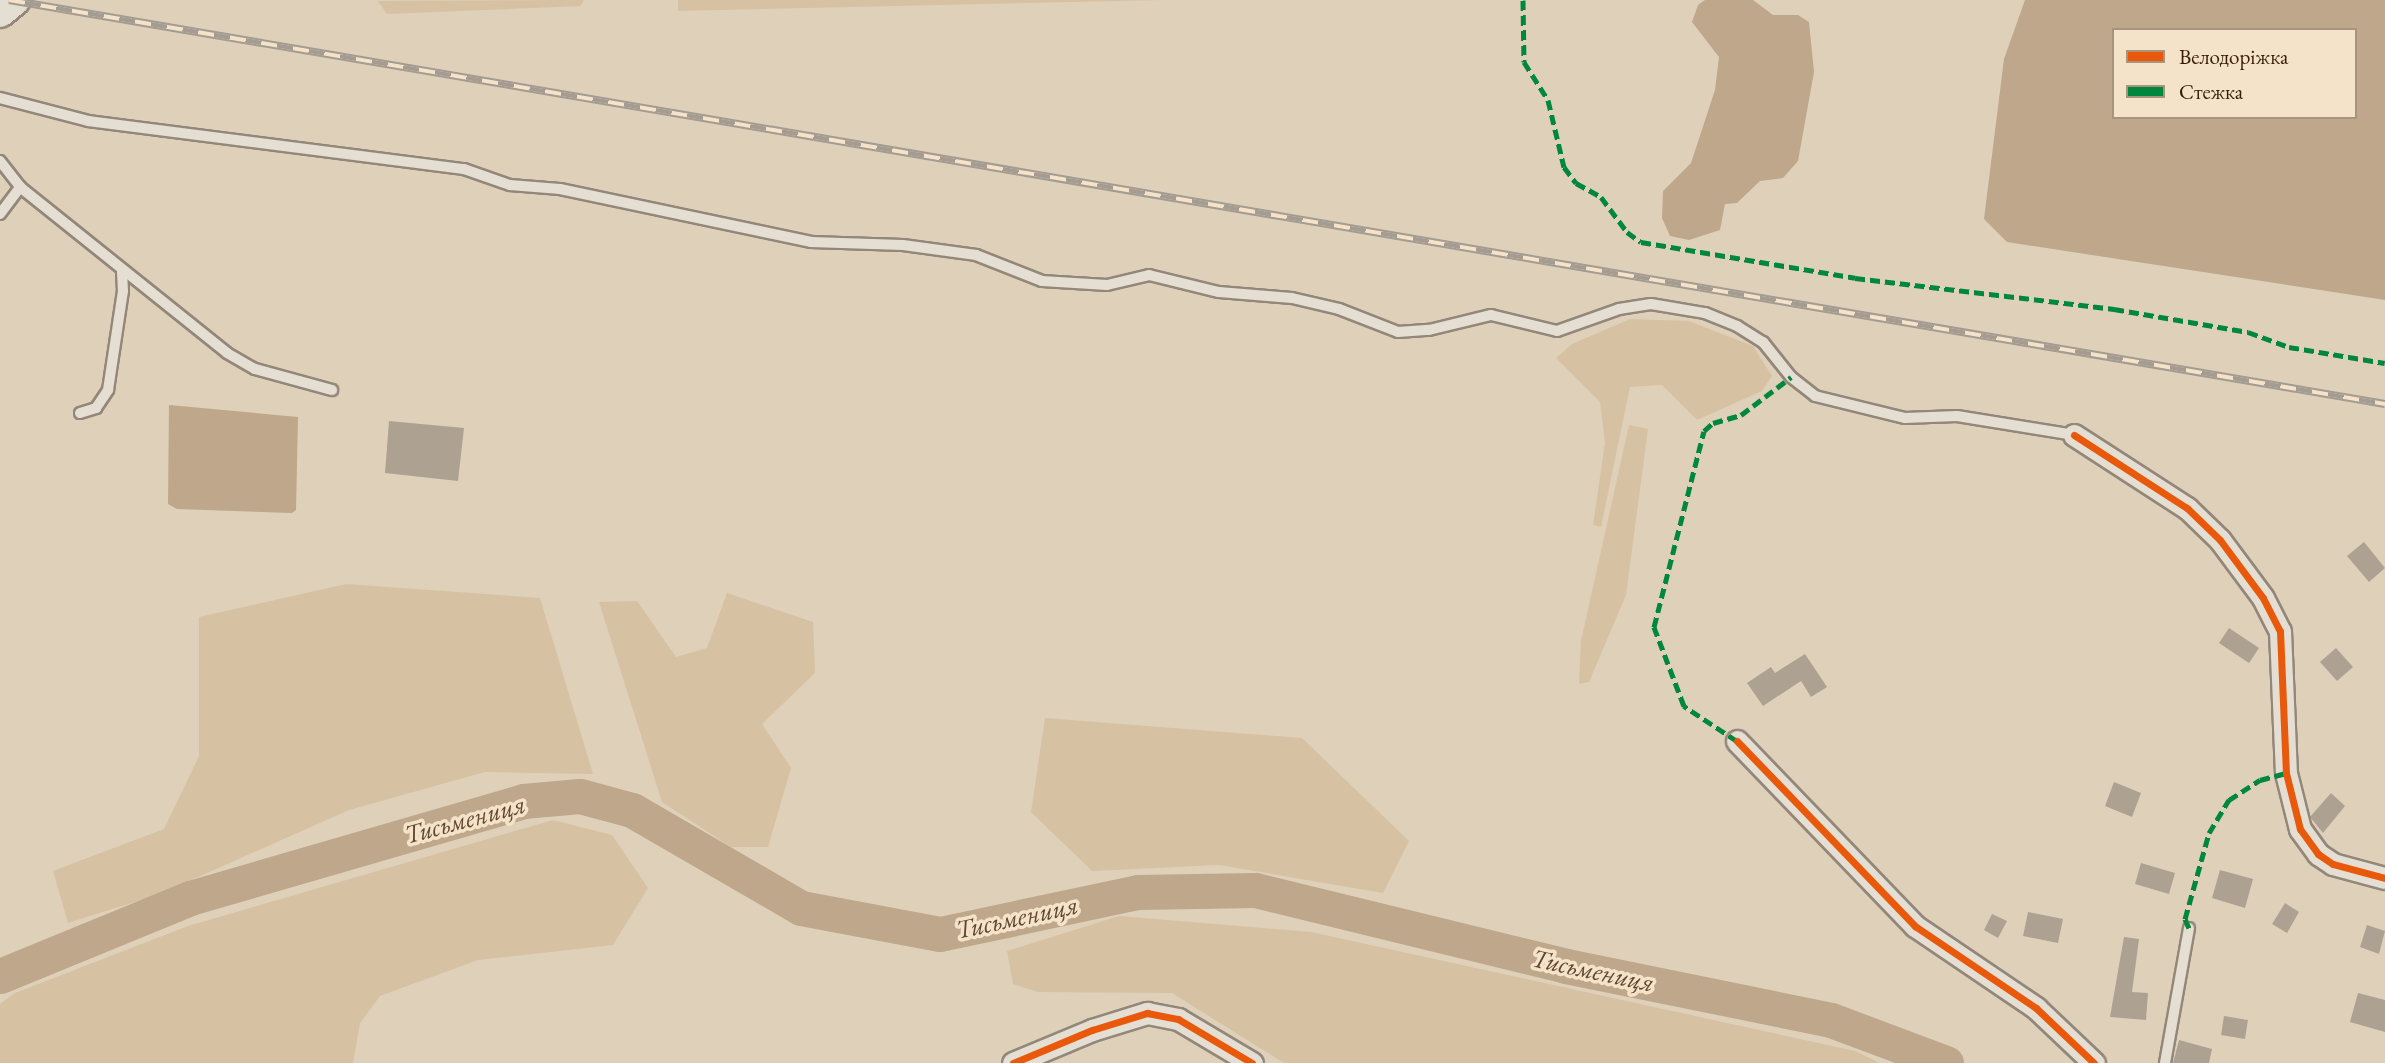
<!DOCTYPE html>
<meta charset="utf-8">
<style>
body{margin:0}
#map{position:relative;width:2385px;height:1063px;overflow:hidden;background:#dfd0ba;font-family:"EB Garamond",serif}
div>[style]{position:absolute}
.green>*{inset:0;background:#d6c1a3}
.water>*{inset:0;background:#bea78a}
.river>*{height:35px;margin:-17.5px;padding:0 17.5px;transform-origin:17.5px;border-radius:17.5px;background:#bea78a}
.building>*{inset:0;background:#ada191}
.roads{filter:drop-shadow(2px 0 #938779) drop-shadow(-2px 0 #938779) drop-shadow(0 2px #938779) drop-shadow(0 -2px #938779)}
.service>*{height:10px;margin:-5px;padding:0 5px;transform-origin:5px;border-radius:5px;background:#e5ded2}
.minor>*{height:21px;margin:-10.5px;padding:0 10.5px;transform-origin:10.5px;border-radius:10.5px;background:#e5ded2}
.secondary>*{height:30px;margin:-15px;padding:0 15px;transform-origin:15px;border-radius:15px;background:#e5ded2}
.rail>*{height:8px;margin-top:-4px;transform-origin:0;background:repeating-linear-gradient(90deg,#f4e3c8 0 16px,#a49b91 0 32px);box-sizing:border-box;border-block:2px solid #a49b91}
.quiet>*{height:5px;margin-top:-2.5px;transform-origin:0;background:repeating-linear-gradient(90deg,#00873e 0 10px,transparent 0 15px)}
.cycleway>*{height:7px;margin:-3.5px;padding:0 3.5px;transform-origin:3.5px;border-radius:3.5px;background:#e8590c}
span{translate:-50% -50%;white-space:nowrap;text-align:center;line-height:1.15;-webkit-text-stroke:7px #f4e3c8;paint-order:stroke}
.water-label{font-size:26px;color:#614630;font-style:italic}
.legend{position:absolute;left:2112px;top:28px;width:245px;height:91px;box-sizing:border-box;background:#f4e3c8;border:2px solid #a8937c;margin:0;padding:9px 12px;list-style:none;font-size:21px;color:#371c0b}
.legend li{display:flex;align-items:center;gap:14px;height:35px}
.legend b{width:35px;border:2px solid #a8937c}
</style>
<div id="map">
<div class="green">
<i style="clip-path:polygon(584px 0,580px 6px,387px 14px,378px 1px)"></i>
<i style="clip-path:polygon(678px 0,1161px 0,678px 11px)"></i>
<i style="clip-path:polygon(1630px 319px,1689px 321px,1753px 346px,1772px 376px,1762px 391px,1697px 420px,1662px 385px,1630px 387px,1601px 527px,1593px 525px,1605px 443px,1600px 402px,1556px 358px,1572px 344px)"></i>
<i style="clip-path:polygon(1629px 425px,1648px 429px,1626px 595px,1589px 682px,1579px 684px,1581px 641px)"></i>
<i style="clip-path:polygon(346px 584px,540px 598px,593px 774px,485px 772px,349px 810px,160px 894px,68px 923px,53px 871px,164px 829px,199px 756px,199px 617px)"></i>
<i style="clip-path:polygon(727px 593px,813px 622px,815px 673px,762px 724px,791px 768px,768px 847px,731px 847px,662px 802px,599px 602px,637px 601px,676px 657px,707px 648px)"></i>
<i style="clip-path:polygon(1045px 718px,1302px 738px,1409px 841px,1383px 893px,1219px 865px,1092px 871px,1031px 812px)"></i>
<i style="clip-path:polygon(553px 820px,612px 835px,648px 888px,613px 945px,478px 960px,380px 996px,360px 1023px,353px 1063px,0 1063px,0 1004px,15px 993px,188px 926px)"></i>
<i style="clip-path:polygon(1119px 916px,1311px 932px,1855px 1051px,1880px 1063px,1284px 1063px,1172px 993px,1038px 992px,1013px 984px,1007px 951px)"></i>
</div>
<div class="water">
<i style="clip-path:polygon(1705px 0,1753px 0,1773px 15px,1798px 15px,1809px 22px,1814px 72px,1798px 161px,1783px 178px,1760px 181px,1737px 203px,1725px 204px,1720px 230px,1689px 240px,1670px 236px,1662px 218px,1663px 191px,1691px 163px,1715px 90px,1719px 57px,1692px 22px,1698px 5px)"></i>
<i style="clip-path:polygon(evenodd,2025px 0,2385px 0,2385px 300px,2007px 242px,1984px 219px,2004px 59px,2025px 0,2114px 30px,2355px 30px,2355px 117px,2114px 117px,2114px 30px)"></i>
<i style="clip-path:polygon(169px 405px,298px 417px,296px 510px,292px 513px,177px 509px,168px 504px)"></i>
</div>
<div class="river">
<i style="left:0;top:976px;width:205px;rotate:-22.3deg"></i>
<i style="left:190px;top:898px;width:347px;rotate:-16.2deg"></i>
<i style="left:523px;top:801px;width:57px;rotate:-5deg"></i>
<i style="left:580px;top:796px;width:54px;rotate:15.1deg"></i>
<i style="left:632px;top:810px;width:195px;rotate:30.1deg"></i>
<i style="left:801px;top:908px;width:141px;rotate:10.6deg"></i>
<i style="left:940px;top:934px;width:202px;rotate:-12deg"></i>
<i style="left:1138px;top:892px;width:117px;rotate:-1deg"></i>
<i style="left:1255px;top:890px;width:320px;rotate:13.7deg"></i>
<i style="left:1566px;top:966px;width:270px;rotate:11.5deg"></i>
<i style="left:1831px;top:1020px;width:123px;rotate:20.5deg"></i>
</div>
<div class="building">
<i style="clip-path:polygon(389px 421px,464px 428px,458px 481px,385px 473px)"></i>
<i style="clip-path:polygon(2364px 542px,2385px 568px,2369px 582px,2347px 556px)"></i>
<i style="clip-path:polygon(2229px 628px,2259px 648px,2249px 663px,2219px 643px)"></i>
<i style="clip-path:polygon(2336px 648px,2353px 667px,2337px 681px,2320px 662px)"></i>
<i style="clip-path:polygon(1805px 654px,1827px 687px,1811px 697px,1801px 681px,1763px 706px,1747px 683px,1771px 667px,1775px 673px)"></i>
<i style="clip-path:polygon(2114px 782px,2141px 793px,2132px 817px,2105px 806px)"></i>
<i style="clip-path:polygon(2331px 793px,2345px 806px,2323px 833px,2310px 817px)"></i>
<i style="clip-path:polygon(2141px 863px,2175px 873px,2169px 894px,2135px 884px)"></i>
<i style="clip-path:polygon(2220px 870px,2253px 879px,2245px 908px,2212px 898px)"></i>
<i style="clip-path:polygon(2285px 903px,2299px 912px,2287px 933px,2272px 924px)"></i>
<i style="clip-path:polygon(2028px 912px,2063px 919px,2058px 943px,2023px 936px)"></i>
<i style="clip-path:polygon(1992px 914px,2007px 921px,1998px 938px,1984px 930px)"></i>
<i style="clip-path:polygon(2367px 925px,2385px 931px,2379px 954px,2360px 947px)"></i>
<i style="clip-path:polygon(2124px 937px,2139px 939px,2132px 992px,2148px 993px,2146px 1020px,2110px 1017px)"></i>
<i style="clip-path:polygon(2358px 993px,2385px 1000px,2385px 1032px,2350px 1022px)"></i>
<i style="clip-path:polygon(2224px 1016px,2248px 1020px,2245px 1039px,2221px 1035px)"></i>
<i style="clip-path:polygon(2179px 1040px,2212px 1049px,2209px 1063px,2173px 1063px)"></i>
</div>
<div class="roads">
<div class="service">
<i style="left:0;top:98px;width:91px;rotate:14.6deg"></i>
<i style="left:88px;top:121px;width:379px;rotate:7.3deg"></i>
<i style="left:464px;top:169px;width:49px;rotate:19.2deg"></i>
<i style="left:510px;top:185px;width:50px;rotate:4.6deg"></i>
<i style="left:560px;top:189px;width:257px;rotate:11.9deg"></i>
<i style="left:811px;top:242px;width:92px;rotate:1.9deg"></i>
<i style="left:903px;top:245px;width:74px;rotate:7.8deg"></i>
<i style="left:976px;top:255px;width:71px;rotate:21.5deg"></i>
<i style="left:1042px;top:281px;width:65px;rotate:3.5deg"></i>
<i style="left:1107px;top:285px;width:43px;rotate:-13.4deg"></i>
<i style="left:1149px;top:275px;width:72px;rotate:13.7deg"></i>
<i style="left:1219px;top:292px;width:73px;rotate:4.7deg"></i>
<i style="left:1292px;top:298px;width:48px;rotate:13.2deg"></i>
<i style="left:1339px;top:309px;width:63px;rotate:21.3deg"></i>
<i style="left:1398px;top:332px;width:31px;rotate:-4deg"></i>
<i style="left:1429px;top:330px;width:64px;rotate:-13.6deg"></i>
<i style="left:1491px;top:315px;width:68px;rotate:13.6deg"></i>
<i style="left:1557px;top:331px;width:66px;rotate:-19.5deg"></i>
<i style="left:1619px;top:309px;width:32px;rotate:-9deg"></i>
<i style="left:1651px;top:304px;width:55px;rotate:9.5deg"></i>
<i style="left:1705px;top:313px;width:35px;rotate:22deg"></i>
<i style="left:1737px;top:326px;width:31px;rotate:32deg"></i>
<i style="left:1763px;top:342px;width:45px;rotate:51.3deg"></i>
<i style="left:1791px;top:377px;width:31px;rotate:38deg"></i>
<i style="left:1815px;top:396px;width:93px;rotate:13.7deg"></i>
<i style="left:1905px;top:418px;width:52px;rotate:-2.2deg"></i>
<i style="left:1957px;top:416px;width:119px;rotate:9.2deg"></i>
<i style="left:0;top:161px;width:33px;rotate:52deg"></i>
<i style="left:20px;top:187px;width:265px;rotate:38.7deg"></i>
<i style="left:227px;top:353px;width:32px;rotate:30deg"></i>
<i style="left:255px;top:369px;width:80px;rotate:15.3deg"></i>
<i style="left:0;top:214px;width:34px;rotate:-53deg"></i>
<i style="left:80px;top:413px;width:17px;rotate:-17deg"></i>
<i style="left:96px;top:408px;width:22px;rotate:-56deg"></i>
<i style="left:108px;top:390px;width:100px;rotate:-81.4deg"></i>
<i style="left:123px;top:291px;width:19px;rotate:-93deg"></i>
<i style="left:2165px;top:1063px;width:137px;rotate:-79.9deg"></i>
</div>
<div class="minor">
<i style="left:2074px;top:435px;width:135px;rotate:32.9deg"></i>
<i style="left:2187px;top:508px;width:46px;rotate:44.1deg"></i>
<i style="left:2220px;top:540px;width:72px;rotate:53.4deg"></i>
<i style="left:2263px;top:598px;width:37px;rotate:63deg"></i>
<i style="left:2280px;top:631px;width:142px;rotate:87.6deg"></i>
<i style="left:2286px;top:773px;width:58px;rotate:76deg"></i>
<i style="left:2300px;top:829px;width:31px;rotate:54deg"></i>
<i style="left:2318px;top:854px;width:18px;rotate:34deg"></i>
<i style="left:2333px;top:864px;width:54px;rotate:15.1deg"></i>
<i style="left:1737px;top:741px;width:257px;rotate:46.1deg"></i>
<i style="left:1915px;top:926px;width:146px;rotate:34.1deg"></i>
<i style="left:2036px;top:1008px;width:80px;rotate:43.5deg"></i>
<i style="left:1013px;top:1063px;width:86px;rotate:-22.7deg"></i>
<i style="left:1092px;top:1030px;width:58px;rotate:-17.2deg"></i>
<i style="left:1147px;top:1013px;width:32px;rotate:11deg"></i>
<i style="left:1178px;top:1019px;width:86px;rotate:30.7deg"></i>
</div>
<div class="secondary">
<i style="left:0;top:12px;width:19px;rotate:-39deg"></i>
</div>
</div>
<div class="rail">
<i style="left:9px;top:0;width:2410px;rotate:9.65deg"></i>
</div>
<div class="quiet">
<i style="left:1523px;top:0;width:62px;rotate:89.1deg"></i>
<i style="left:1524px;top:62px;width:45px;rotate:57.7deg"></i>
<i style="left:1548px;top:100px;width:69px;rotate:76.6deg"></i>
<i style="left:1564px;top:167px;width:20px;rotate:53deg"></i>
<i style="left:1576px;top:183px;width:29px;rotate:29deg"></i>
<i style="left:1601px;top:197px;width:44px;rotate:53.4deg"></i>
<i style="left:1627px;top:232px;width:17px;rotate:36deg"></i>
<i style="left:1641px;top:242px;width:217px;rotate:9.5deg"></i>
<i style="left:1855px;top:278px;width:261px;rotate:6.8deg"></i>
<i style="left:2114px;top:309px;width:136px;rotate:9.7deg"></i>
<i style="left:2248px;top:332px;width:44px;rotate:20.1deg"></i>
<i style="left:2289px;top:347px;width:97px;rotate:9.5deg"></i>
<i style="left:1737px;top:741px;width:64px;rotate:-146.6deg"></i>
<i style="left:1684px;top:706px;width:85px;rotate:-110.8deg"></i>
<i style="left:1654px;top:627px;width:202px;rotate:-75.7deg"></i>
<i style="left:1704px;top:431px;width:12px;rotate:-42deg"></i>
<i style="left:1713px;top:423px;width:29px;rotate:-16deg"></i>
<i style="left:1741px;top:415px;width:63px;rotate:-37.2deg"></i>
<i style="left:2189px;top:928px;width:10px;rotate:-114deg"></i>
<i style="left:2185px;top:919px;width:89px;rotate:-74.4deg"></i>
<i style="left:2209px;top:833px;width:39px;rotate:-59deg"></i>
<i style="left:2229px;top:800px;width:37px;rotate:-33deg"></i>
<i style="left:2260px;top:780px;width:27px;rotate:-15deg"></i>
</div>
<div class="cycleway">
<i style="left:2074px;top:435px;width:135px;rotate:32.9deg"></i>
<i style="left:2187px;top:508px;width:46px;rotate:44.1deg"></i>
<i style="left:2220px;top:540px;width:72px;rotate:53.4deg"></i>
<i style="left:2263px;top:598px;width:37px;rotate:63deg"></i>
<i style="left:2280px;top:631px;width:142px;rotate:87.6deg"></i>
<i style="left:2286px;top:773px;width:58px;rotate:76deg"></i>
<i style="left:2300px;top:829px;width:31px;rotate:54deg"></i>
<i style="left:2318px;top:854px;width:18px;rotate:34deg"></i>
<i style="left:2333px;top:864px;width:54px;rotate:15.1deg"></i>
<i style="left:1737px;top:741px;width:257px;rotate:46.1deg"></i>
<i style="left:1915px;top:926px;width:146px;rotate:34.1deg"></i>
<i style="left:2036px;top:1008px;width:80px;rotate:43.5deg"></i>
<i style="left:1013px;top:1063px;width:86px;rotate:-22.7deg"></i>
<i style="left:1092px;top:1030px;width:58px;rotate:-17.2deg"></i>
<i style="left:1147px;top:1013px;width:32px;rotate:11deg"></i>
<i style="left:1178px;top:1019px;width:86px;rotate:30.7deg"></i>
</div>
<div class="water-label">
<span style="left:465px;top:820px;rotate:-15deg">Тисьмениця</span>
<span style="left:1017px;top:918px;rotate:-12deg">Тисьмениця</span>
<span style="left:1593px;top:971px;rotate:12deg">Тисьмениця</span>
</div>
<ul class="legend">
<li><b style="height:9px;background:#e8590c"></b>Велодоріжка</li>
<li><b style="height:9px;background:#00873e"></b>Стежка</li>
</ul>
</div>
